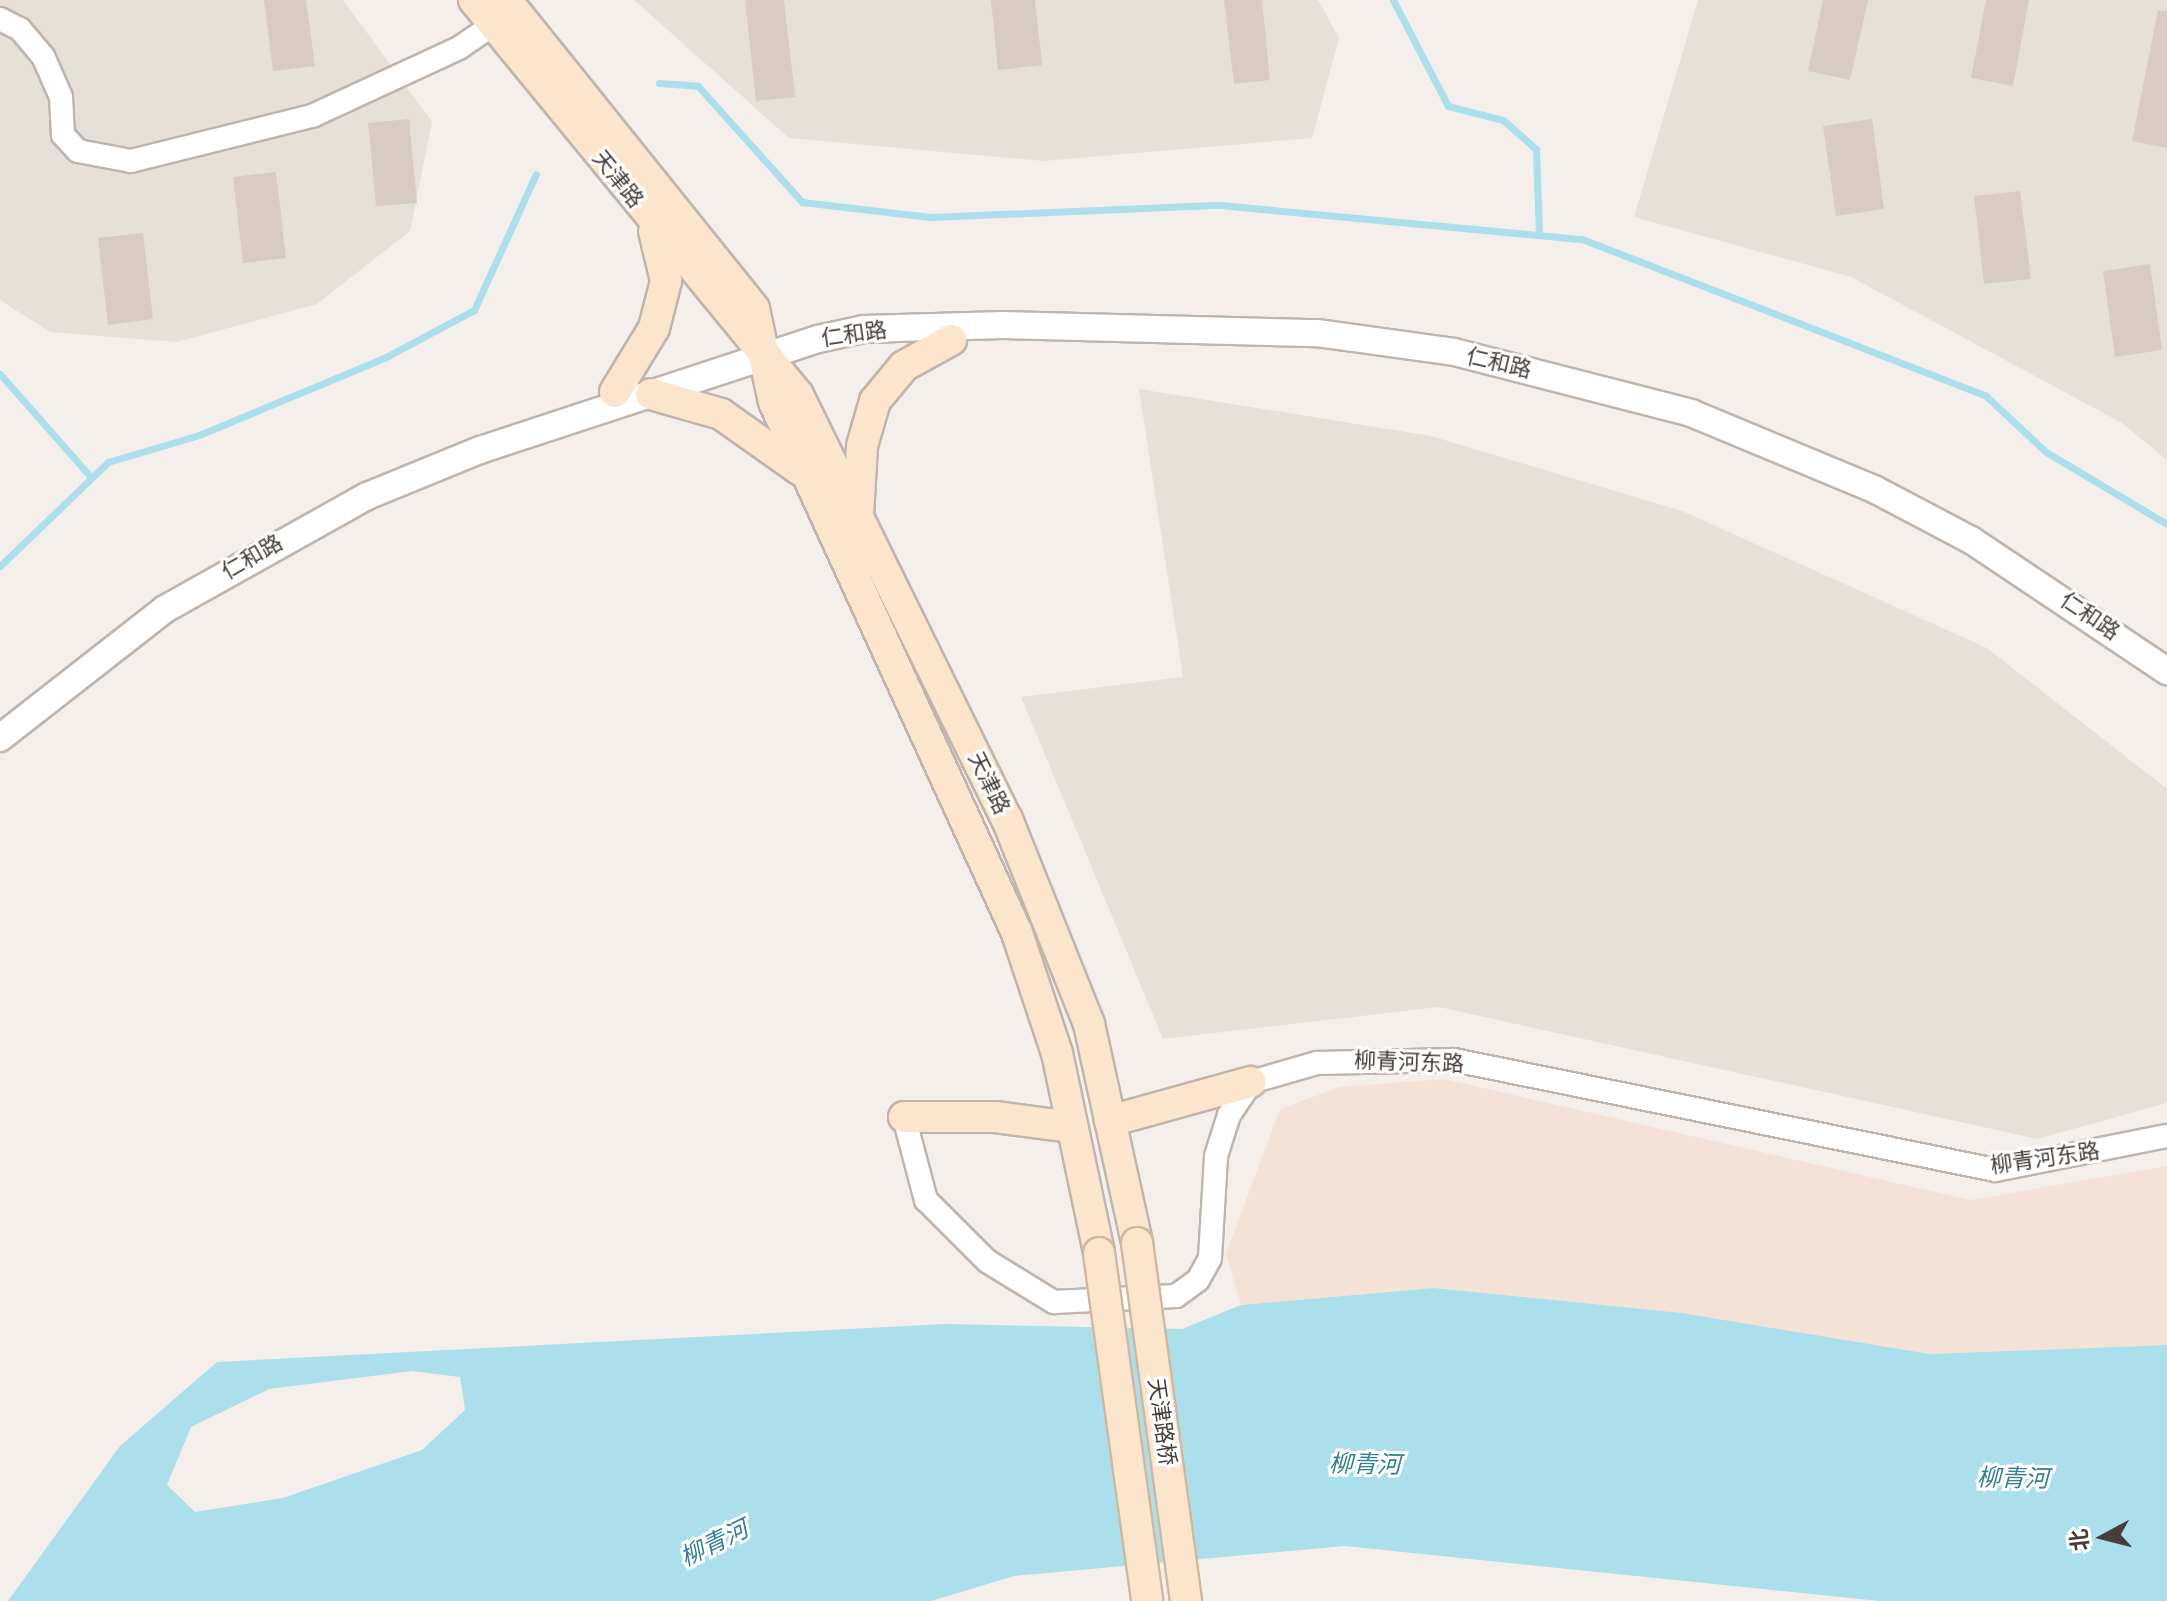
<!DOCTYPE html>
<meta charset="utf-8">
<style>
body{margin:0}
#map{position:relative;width:2167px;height:1601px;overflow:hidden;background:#f4efea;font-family:"Archivo Narrow","Noto Sans SC",sans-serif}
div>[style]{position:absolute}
.residential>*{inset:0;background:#e7e0d9}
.commercial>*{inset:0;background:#f4e2d7}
.water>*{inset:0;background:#abdfec}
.stream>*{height:7px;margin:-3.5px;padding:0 3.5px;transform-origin:3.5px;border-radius:3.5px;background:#abdfec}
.building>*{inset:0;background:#d8cbc3}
.roads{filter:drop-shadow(2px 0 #bfb5ad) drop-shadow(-2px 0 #bfb5ad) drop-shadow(0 2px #bfb5ad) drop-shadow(0 -2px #bfb5ad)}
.minor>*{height:22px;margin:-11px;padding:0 11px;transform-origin:11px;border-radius:11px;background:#fff}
.tertiary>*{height:26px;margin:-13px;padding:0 13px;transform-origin:13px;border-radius:13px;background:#fff}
.secondary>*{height:30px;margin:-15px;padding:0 15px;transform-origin:15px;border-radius:15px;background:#fbe6cd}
.bridges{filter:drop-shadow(2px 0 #d0b89d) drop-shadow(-2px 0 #d0b89d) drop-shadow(0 2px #d0b89d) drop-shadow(0 -2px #d0b89d)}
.secondary-bridge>*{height:30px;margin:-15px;padding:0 15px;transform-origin:15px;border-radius:15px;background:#fbe6cd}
span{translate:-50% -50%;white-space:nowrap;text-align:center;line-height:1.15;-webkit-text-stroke:6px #fff;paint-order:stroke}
.street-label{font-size:22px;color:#473e39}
.water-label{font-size:24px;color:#328096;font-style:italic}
.north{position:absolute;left:2063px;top:1497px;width:80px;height:80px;-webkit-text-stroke:6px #fff;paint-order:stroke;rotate:263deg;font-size:22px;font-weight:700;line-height:32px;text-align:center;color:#473e39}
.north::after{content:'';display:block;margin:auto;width:28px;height:36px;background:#473e39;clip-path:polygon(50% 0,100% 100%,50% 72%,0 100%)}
</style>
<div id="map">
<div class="residential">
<i style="clip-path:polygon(0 0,343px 0,432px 122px,410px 231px,317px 304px,177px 342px,50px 332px,0 300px)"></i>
<i style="clip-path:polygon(634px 0,1318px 0,1339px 38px,1312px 138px,1044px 161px,789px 138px)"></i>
<i style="clip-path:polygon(1698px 0,2167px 0,2167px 460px,2122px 423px,1851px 277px,1634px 217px)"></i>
<i style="clip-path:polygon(1139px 389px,1431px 436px,1682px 511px,1987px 648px,2167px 789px,2167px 1103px,2037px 1139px,1439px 1007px,1163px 1039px,1021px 697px,1183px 677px)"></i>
</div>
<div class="commercial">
<i style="clip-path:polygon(1444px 1079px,1970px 1200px,2167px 1166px,2167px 1345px,1930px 1354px,1682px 1313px,1434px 1288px,1241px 1305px,1226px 1254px,1280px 1109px,1340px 1087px)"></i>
</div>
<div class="water">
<i style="clip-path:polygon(evenodd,1434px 1288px,1682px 1313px,1930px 1354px,2167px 1345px,2167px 1601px,1879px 1601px,1345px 1546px,1014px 1576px,931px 1601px,8px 1601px,120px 1446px,217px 1362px,945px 1324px,1182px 1329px,1241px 1305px,1434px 1288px,412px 1371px,460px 1377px,465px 1410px,422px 1450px,283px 1498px,195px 1512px,167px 1485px,191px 1427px,269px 1389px,412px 1371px)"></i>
</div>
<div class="stream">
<i style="left:1393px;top:0;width:119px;rotate:62.6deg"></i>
<i style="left:1448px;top:106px;width:57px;rotate:14.3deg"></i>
<i style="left:1503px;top:120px;width:44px;rotate:41.3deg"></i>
<i style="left:1536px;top:149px;width:85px;rotate:88deg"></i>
<i style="left:659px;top:83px;width:39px;rotate:4deg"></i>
<i style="left:698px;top:86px;width:156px;rotate:48.1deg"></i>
<i style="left:802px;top:202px;width:129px;rotate:6.7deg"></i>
<i style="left:930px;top:217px;width:290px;rotate:-2.4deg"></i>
<i style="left:1220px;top:205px;width:364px;rotate:5.4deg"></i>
<i style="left:1582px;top:239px;width:432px;rotate:21.2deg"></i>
<i style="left:1985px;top:395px;width:83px;rotate:43.1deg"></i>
<i style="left:2046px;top:452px;width:141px;rotate:30.8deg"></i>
<i style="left:0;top:374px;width:136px;rotate:48.6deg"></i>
<i style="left:0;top:566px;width:150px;rotate:-43.9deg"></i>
<i style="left:108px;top:462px;width:95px;rotate:-16.5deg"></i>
<i style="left:199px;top:435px;width:203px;rotate:-22.6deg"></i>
<i style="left:386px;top:357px;width:100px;rotate:-28.1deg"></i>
<i style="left:474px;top:310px;width:149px;rotate:-65.5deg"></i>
</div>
<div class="building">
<i style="clip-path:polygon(264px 0,306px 0,315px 66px,273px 71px)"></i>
<i style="clip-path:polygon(745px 0,784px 0,795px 97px,756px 101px)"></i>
<i style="clip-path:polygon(991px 0,1035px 0,1042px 65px,998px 70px)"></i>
<i style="clip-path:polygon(1224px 0,1262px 0,1270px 80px,1234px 84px)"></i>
<i style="clip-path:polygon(1823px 0,1868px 0,1850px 80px,1808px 71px)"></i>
<i style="clip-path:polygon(1986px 0,2029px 0,2013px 86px,1971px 78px)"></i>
<i style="clip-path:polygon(2158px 10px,2167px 11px,2167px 148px,2132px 141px)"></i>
<i style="clip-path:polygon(409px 119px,417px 203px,376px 206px,368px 123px)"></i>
<i style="clip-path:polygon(1872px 119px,1884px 209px,1836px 216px,1823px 126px)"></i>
<i style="clip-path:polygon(276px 172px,286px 258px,243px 263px,233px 177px)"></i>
<i style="clip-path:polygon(2020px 191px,2031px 279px,1984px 284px,1974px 196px)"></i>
<i style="clip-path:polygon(143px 233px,153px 319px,108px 325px,98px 238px)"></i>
<i style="clip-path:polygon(2150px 264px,2162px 350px,2115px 357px,2103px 271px)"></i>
</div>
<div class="roads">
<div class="minor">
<i style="left:0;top:19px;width:22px;rotate:27deg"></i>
<i style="left:20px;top:29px;width:35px;rotate:50deg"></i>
<i style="left:43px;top:56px;width:45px;rotate:66.3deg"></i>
<i style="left:61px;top:97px;width:38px;rotate:87deg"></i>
<i style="left:63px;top:135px;width:22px;rotate:47deg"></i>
<i style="left:78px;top:151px;width:54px;rotate:10.7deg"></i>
<i style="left:131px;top:161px;width:187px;rotate:-14deg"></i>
<i style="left:312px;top:116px;width:162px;rotate:-24.8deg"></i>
<i style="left:459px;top:48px;width:42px;rotate:-34.4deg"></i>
<i style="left:904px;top:1117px;width:86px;rotate:75.2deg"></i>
<i style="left:926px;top:1200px;width:86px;rotate:45deg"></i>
<i style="left:987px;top:1261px;width:79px;rotate:31.5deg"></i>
<i style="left:1054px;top:1302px;width:122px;rotate:-2.8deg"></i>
<i style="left:1176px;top:1296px;width:27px;rotate:-36deg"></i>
<i style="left:1198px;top:1280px;width:25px;rotate:-61deg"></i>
<i style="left:1210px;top:1258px;width:102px;rotate:-86.6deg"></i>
<i style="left:1216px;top:1156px;width:43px;rotate:-72.4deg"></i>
<i style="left:1229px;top:1115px;width:40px;rotate:-56deg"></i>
<i style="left:1251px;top:1082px;width:69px;rotate:-16.1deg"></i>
<i style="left:1317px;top:1063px;width:137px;rotate:-1.3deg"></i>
<i style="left:1454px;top:1060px;width:552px;rotate:11.49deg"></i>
<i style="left:1995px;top:1170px;width:175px;rotate:-11.2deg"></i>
</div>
<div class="tertiary">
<i style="left:0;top:738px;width:209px;rotate:-38deg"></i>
<i style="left:165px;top:609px;width:231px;rotate:-29.2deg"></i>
<i style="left:367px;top:496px;width:122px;rotate:-22.2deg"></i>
<i style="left:480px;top:450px;width:356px;rotate:-18.2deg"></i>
<i style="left:818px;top:339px;width:47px;rotate:-12.3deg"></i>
<i style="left:864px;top:329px;width:139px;rotate:-1.6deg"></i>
<i style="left:1003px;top:325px;width:314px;rotate:1.5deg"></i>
<i style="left:1317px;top:333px;width:138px;rotate:7.9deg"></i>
<i style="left:1454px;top:352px;width:245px;rotate:14.4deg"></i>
<i style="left:1691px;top:413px;width:200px;rotate:22.6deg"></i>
<i style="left:1876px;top:490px;width:107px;rotate:27.8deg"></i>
<i style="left:1971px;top:540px;width:236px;rotate:33.8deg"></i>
</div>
<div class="secondary">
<i style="left:474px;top:0;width:511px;rotate:50.64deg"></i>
<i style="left:798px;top:395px;width:473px;rotate:63.8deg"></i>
<i style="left:1007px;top:819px;width:221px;rotate:68.2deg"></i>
<i style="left:1089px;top:1024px;width:224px;rotate:77.6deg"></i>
<i style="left:506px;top:0;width:396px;rotate:51.2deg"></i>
<i style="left:754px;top:309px;width:95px;rotate:77.9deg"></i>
<i style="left:774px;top:402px;width:584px;rotate:65.41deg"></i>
<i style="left:1017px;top:933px;width:126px;rotate:71.6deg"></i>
<i style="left:1057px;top:1053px;width:204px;rotate:78.1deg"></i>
<i style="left:615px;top:392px;width:75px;rotate:-58.6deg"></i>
<i style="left:654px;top:328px;width:49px;rotate:-75.7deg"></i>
<i style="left:666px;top:281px;width:51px;rotate:-103.5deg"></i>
<i style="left:651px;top:394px;width:73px;rotate:15.9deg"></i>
<i style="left:721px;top:414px;width:97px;rotate:35.3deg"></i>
<i style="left:858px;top:516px;width:70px;rotate:-86.7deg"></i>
<i style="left:862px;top:446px;width:47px;rotate:-73.9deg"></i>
<i style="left:875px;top:401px;width:45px;rotate:-50.4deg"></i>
<i style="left:904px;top:366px;width:54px;rotate:-29deg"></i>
<i style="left:904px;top:1117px;width:91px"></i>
<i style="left:995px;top:1117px;width:78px;rotate:7.4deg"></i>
<i style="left:1110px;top:1121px;width:146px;rotate:-15.5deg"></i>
</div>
</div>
<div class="bridges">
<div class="secondary-bridge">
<i style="left:1137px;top:1243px;width:361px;rotate:82.2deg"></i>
<i style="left:1099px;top:1253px;width:351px;rotate:82.1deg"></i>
</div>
</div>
<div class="street-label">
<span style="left:618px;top:179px;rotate:51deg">天津路</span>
<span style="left:854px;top:334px;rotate:-8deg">仁和路</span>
<span style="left:1499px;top:363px;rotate:13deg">仁和路</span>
<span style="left:252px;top:557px;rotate:-30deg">仁和路</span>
<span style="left:2090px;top:616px;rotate:34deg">仁和路</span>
<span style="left:989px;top:783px;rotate:64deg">天津路</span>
<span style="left:1409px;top:1062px;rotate:2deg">柳青河东路</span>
<span style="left:2045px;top:1158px;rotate:-8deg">柳青河东路</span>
<span style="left:1162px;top:1422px;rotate:82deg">天津路桥</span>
</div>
<div class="water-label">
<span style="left:1365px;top:1464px;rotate:1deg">柳青河</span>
<span style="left:2013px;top:1478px;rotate:1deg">柳青河</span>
<span style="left:714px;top:1543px;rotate:-26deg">柳青河</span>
</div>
<div class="north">北</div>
</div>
